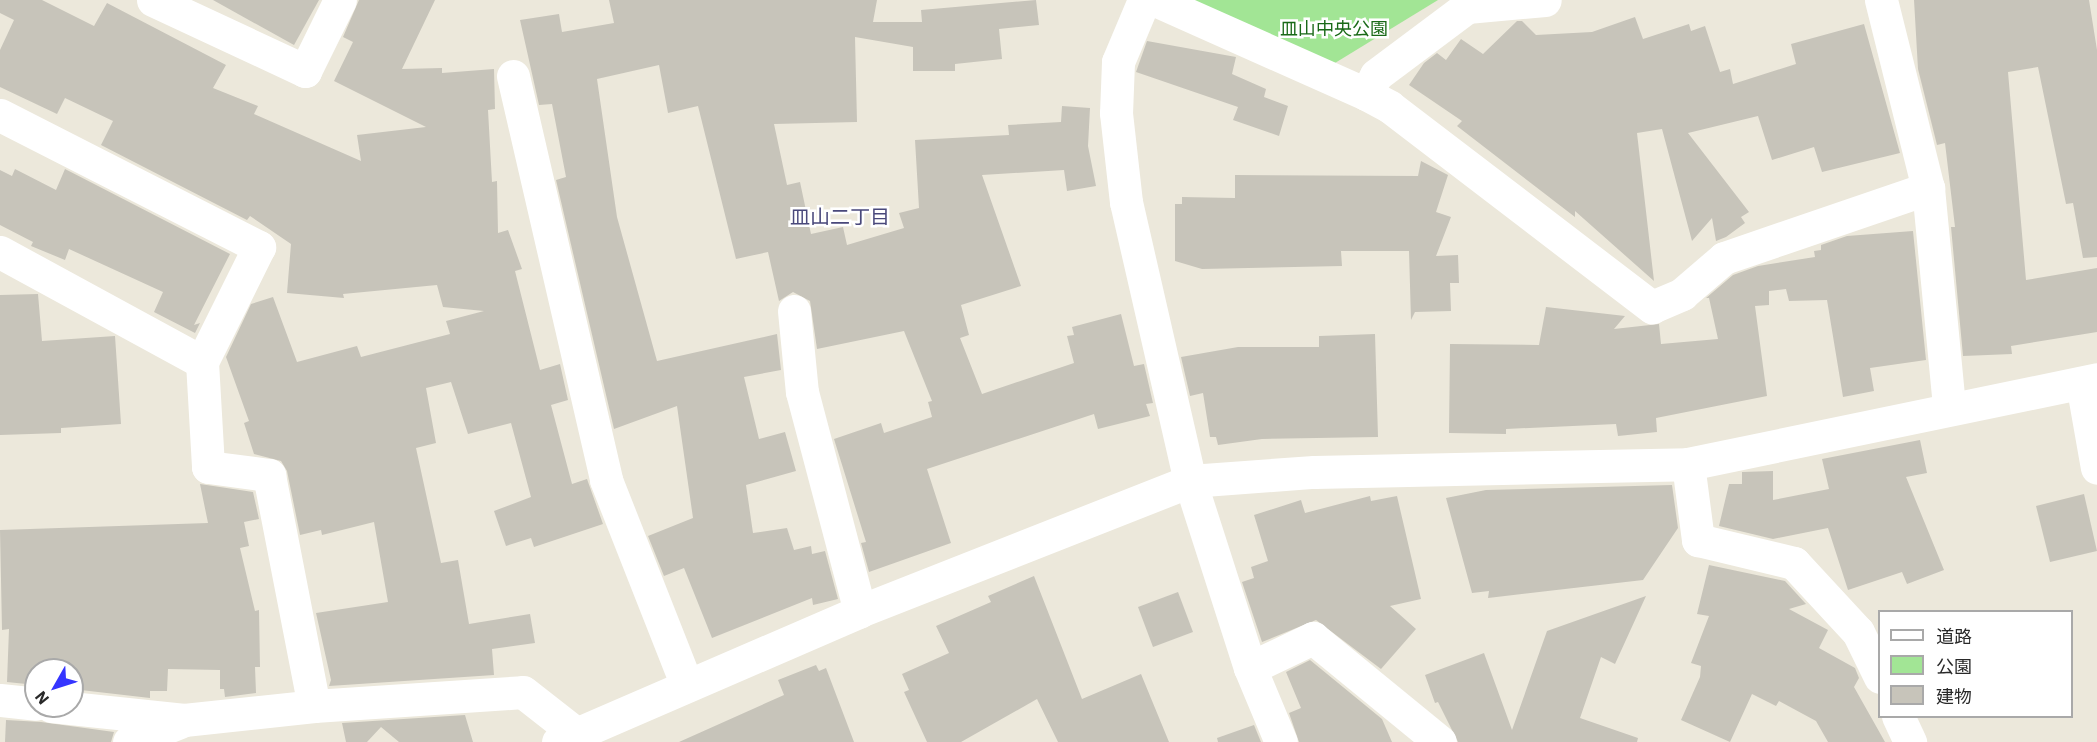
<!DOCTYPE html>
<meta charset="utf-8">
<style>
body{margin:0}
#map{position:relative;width:2097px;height:742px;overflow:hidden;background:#ece8db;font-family:"IBM Plex Sans","Noto Sans JP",sans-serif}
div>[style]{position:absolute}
.green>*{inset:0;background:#a2e595}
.building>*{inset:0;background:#c7c4ba}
.minor>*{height:33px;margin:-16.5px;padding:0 16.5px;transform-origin:16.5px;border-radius:16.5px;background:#fff}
span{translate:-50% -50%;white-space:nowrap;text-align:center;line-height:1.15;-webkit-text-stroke:5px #fff;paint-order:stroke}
.park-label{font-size:18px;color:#196917}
.neighbourhood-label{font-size:20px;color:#49487b}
.legend{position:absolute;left:1878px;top:610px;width:195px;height:108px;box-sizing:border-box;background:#fff;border:2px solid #a9a9a9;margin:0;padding:8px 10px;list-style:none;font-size:18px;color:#292929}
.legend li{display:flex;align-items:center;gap:12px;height:30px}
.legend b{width:30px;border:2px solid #a9a9a9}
.north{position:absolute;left:24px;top:658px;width:60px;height:60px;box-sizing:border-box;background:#fff;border:2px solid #a9a9a9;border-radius:50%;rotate:231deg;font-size:16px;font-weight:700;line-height:24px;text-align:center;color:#292929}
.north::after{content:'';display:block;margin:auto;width:21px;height:27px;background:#3535ff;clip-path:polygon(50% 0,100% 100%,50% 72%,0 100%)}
</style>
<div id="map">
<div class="green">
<i style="clip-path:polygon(1177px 0,1438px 0,1335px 63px)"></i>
</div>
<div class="building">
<i style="clip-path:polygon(0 0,42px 0,94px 26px,107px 3px,226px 65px,213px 88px,258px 106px,254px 114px,361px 161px,357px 135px,426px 127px,334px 81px,353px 42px,343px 37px,359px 0,435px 0,402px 69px,442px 68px,442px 73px,494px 69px,495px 109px,488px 110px,492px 182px,497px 181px,498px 233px,508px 230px,522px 269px,515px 271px,540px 370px,560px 364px,568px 400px,551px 405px,572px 484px,587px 479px,603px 524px,534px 547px,531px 538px,506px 546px,494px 511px,531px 497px,511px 423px,468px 434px,451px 382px,426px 388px,436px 443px,416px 448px,441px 563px,458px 560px,469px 624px,530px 614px,535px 643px,492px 649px,494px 675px,329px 686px,331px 680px,316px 613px,388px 602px,374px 522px,322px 535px,321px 530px,300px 535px,287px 471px,281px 461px,254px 454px,244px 423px,249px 421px,226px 357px,251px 304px,273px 297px,297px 362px,357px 346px,361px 357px,450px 334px,446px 321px,484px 311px,443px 307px,437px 285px,343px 294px,344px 298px,287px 293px,291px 244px,250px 216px,247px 220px,101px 145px,113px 121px,65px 98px,57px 114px,0 87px,0 50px,14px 20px,0 13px)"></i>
<i style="clip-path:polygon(213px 0,319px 0,294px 45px)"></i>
<i style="clip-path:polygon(609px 0,877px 0,873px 22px,922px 22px,921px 10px,1036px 0,1039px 25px,999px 29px,1002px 59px,955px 64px,955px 71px,913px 71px,913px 47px,855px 37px,857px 122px,774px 124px,787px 185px,800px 182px,811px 234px,843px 227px,847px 245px,904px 228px,899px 213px,919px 208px,915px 140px,1009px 135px,1008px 125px,1061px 122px,1062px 106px,1090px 108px,1088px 146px,1096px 186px,1067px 191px,1064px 170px,982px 175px,1021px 286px,961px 305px,969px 335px,960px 338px,982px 394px,1074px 363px,1067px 336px,1074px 335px,1072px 327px,1121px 314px,1134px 366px,1144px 364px,1153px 403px,1146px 404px,1150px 416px,1098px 429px,1094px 414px,927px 469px,951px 543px,869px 572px,861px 543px,866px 542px,834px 439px,881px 423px,884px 433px,932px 417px,928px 402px,932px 401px,904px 331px,817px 349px,810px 301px,793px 292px,779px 301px,768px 252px,736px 259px,698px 106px,668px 113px,659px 65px,597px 79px,617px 217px,657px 361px,777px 334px,781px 370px,744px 377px,759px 439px,785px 432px,796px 471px,746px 485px,753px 533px,787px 528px,794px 550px,811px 546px,812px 554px,825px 551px,838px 599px,813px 605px,812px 598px,712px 638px,684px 568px,664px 576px,648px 536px,693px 518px,677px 406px,614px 429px,556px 180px,566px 177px,552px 104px,539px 105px,520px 20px,559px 14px,562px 32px,614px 23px)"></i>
<i style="clip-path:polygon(1914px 0,2089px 0,2097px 50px,2097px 257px,2083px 258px,2073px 203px,2066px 204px,2038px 67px,2008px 72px,2026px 280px,2097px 268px,2097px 332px,2011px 346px,2012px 354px,1963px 356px,1951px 227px,1955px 227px,1945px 143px,1937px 145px,1918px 69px)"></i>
<i style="clip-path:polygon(1635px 17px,1643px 39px,1689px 24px,1691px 31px,1705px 26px,1720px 72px,1730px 69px,1733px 84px,1796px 64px,1791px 44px,1864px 24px,1900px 153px,1822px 172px,1814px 147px,1772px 160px,1758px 116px,1688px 133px,1749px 212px,1741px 217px,1745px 223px,1726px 237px,1716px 241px,1712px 218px,1692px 241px,1662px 129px,1637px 133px,1654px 281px,1575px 211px,1575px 217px,1457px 126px,1462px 121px,1409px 85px,1424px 63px,1437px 53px,1446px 60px,1461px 39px,1483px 54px,1517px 21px,1522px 21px,1536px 35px,1592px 32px)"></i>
<i style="clip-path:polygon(1147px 41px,1236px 57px,1232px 74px,1266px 89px,1264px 97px,1288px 106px,1279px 136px,1233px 120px,1238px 107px,1136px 72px)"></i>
<i style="clip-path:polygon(1421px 161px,1448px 175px,1436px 212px,1451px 217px,1436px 256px,1458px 255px,1459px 283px,1450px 283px,1451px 311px,1415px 312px,1411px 320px,1409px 251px,1341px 251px,1342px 266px,1202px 269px,1175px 261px,1175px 204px,1182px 204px,1182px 197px,1235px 198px,1235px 175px,1418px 176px)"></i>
<i style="clip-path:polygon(15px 169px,56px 190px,65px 169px,230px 254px,194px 325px,200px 323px,195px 333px,154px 312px,163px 292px,69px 249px,65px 260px,31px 246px,33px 242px,0 225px,0 170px,12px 176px)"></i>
<i style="clip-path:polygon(1913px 231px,1926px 360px,1870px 368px,1874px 391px,1843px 397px,1827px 300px,1789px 301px,1786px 289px,1769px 291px,1769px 305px,1755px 306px,1767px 396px,1656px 418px,1657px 432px,1618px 436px,1616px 424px,1506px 429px,1506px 434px,1449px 433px,1450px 344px,1539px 345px,1546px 307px,1625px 316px,1614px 329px,1659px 324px,1661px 344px,1718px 339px,1709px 298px,1706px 298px,1733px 275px,1758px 266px,1815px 257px,1814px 251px,1821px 250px,1821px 245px,1847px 236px)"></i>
<i style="clip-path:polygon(38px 294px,42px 341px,115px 336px,121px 424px,61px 428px,61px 433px,0 435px,0 295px)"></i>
<i style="clip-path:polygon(1375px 334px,1378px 437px,1262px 439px,1218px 445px,1216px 437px,1210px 437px,1203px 393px,1190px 396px,1181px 357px,1238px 347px,1319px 347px,1319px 336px)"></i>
<i style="clip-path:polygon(1920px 440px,1927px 473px,1906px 477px,1944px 570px,1907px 584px,1902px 572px,1848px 590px,1828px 528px,1773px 539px,1719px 526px,1729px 484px,1742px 484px,1742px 472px,1773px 471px,1773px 500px,1829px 489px,1822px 459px)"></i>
<i style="clip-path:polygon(200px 484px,253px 492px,259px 519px,244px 522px,249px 546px,240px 548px,255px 611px,259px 610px,260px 667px,255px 667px,256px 693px,225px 697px,224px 689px,220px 689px,220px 670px,168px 669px,167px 691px,150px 691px,150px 698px,72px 689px,72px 670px,36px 670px,36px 685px,7px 682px,9px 629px,2px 630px,0 530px,208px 523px)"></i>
<i style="clip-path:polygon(1672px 485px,1678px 528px,1643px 580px,1488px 598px,1489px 591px,1472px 593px,1446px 498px,1486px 490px)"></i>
<i style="clip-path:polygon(2084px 494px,2097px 551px,2050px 562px,2036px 506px)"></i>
<i style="clip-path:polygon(1370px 496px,1371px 501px,1397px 496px,1421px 599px,1390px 606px,1416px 629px,1381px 669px,1316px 620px,1262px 642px,1242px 582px,1254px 578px,1251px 567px,1268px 561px,1254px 515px,1301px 500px,1305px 513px)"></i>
<i style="clip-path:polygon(1709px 565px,1785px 581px,1806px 604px,1789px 609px,1828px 630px,1819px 648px,1855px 668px,1859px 678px,1854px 687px,1885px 742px,1828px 742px,1816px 721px,1779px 701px,1776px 706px,1752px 694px,1730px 742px,1681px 720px,1700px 677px,1701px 666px,1691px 663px,1709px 616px,1697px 614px)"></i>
<i style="clip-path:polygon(1034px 576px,1082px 699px,1141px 674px,1169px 742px,1058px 742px,1037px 699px,961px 742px,927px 742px,904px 692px,909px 690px,902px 674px,949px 653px,936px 626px,991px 602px,988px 596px)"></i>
<i style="clip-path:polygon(1178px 592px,1193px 632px,1153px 647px,1138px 607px)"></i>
<i style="clip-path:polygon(1646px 596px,1615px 664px,1601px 657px,1580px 718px,1638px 738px,1637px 742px,1458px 742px,1438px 702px,1435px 703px,1425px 675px,1484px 653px,1512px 730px,1547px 631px)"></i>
<i style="clip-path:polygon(1310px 660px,1382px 719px,1392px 742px,1299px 742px,1289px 713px,1301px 708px,1286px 672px)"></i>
<i style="clip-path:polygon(816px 665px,819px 671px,826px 668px,854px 742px,679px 742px,784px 695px,778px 680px)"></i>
<i style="clip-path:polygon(465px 715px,473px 742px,399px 742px,381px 727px,367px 742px,346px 742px,342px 723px)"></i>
<i style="clip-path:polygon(6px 720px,41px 722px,114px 732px,111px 742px,5px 742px)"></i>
<i style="clip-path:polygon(1254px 725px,1261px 742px,1218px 742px,1217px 738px)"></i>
</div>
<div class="minor">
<i style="left:153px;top:0;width:168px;rotate:25deg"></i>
<i style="left:305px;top:71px;width:79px;rotate:-63.8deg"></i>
<i style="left:1144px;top:0;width:67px;rotate:112.8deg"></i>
<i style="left:1118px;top:62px;width:51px;rotate:92.2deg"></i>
<i style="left:1116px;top:113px;width:90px;rotate:83.6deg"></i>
<i style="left:1126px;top:202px;width:286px;rotate:77.1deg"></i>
<i style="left:1190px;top:481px;width:196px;rotate:72.2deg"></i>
<i style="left:1250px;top:668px;width:80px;rotate:67.3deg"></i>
<i style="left:1155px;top:0;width:231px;rotate:24deg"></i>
<i style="left:1366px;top:94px;width:21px;rotate:-62deg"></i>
<i style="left:1376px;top:75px;width:114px;rotate:-36.8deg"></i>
<i style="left:1467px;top:7px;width:78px;rotate:-5.1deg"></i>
<i style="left:1881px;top:0;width:194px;rotate:76deg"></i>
<i style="left:1928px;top:188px;width:221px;rotate:84.5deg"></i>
<i style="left:513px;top:76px;width:415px;rotate:77deg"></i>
<i style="left:606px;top:480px;width:221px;rotate:68.5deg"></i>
<i style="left:1366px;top:94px;width:27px;rotate:28deg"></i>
<i style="left:1390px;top:107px;width:330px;rotate:37.4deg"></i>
<i style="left:1652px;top:307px;width:33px;rotate:-23deg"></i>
<i style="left:1682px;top:294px;width:55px;rotate:-40.6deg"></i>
<i style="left:1724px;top:258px;width:216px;rotate:-18.9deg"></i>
<i style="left:0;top:115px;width:291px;rotate:27deg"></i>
<i style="left:259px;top:247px;width:128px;rotate:116.4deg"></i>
<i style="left:0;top:252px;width:230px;rotate:28.6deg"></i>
<i style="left:202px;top:362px;width:105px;rotate:86.7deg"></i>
<i style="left:208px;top:467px;width:62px;rotate:7.5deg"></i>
<i style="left:269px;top:475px;width:235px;rotate:79deg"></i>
<i style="left:794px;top:311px;width:81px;rotate:84.4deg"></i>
<i style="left:802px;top:392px;width:227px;rotate:75.2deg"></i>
<i style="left:2082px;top:383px;width:86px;rotate:80deg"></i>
<i style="left:1688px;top:464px;width:77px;rotate:82.5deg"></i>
<i style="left:1698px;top:540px;width:99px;rotate:13.5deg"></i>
<i style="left:1794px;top:563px;width:94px;rotate:47.2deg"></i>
<i style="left:1858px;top:632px;width:50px;rotate:63.9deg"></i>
<i style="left:1250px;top:668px;width:70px;rotate:-25.5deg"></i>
<i style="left:1313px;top:638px;width:164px;rotate:39.3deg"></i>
<i style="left:0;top:700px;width:36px;rotate:6deg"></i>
<i style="left:51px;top:706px;width:134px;rotate:6deg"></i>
<i style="left:184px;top:720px;width:131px;rotate:-6.1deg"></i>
<i style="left:314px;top:706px;width:209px;rotate:-3.8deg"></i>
<i style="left:523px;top:692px;width:65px;rotate:38.1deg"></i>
<i style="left:574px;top:732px;width:10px;rotate:84deg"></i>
<i style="left:1898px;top:716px;width:29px;rotate:65deg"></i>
<i style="left:129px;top:742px;width:55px;rotate:-21.4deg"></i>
<i style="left:558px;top:742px;width:329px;rotate:-23.4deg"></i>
<i style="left:860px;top:611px;width:355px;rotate:-21.5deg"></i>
<i style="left:1190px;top:481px;width:124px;rotate:-4.2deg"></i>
<i style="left:1314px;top:472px;width:374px;rotate:-1.2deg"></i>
<i style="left:1688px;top:464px;width:418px;rotate:-11.7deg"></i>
</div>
<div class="park-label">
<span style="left:1334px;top:29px">皿山中央公園</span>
</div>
<div class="neighbourhood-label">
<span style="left:840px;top:216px">皿山二丁目</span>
</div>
<ul class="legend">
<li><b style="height:8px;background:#fff"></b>道路</li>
<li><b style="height:16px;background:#a2e595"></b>公園</li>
<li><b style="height:16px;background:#c7c4ba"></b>建物</li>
</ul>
<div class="north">N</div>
</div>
